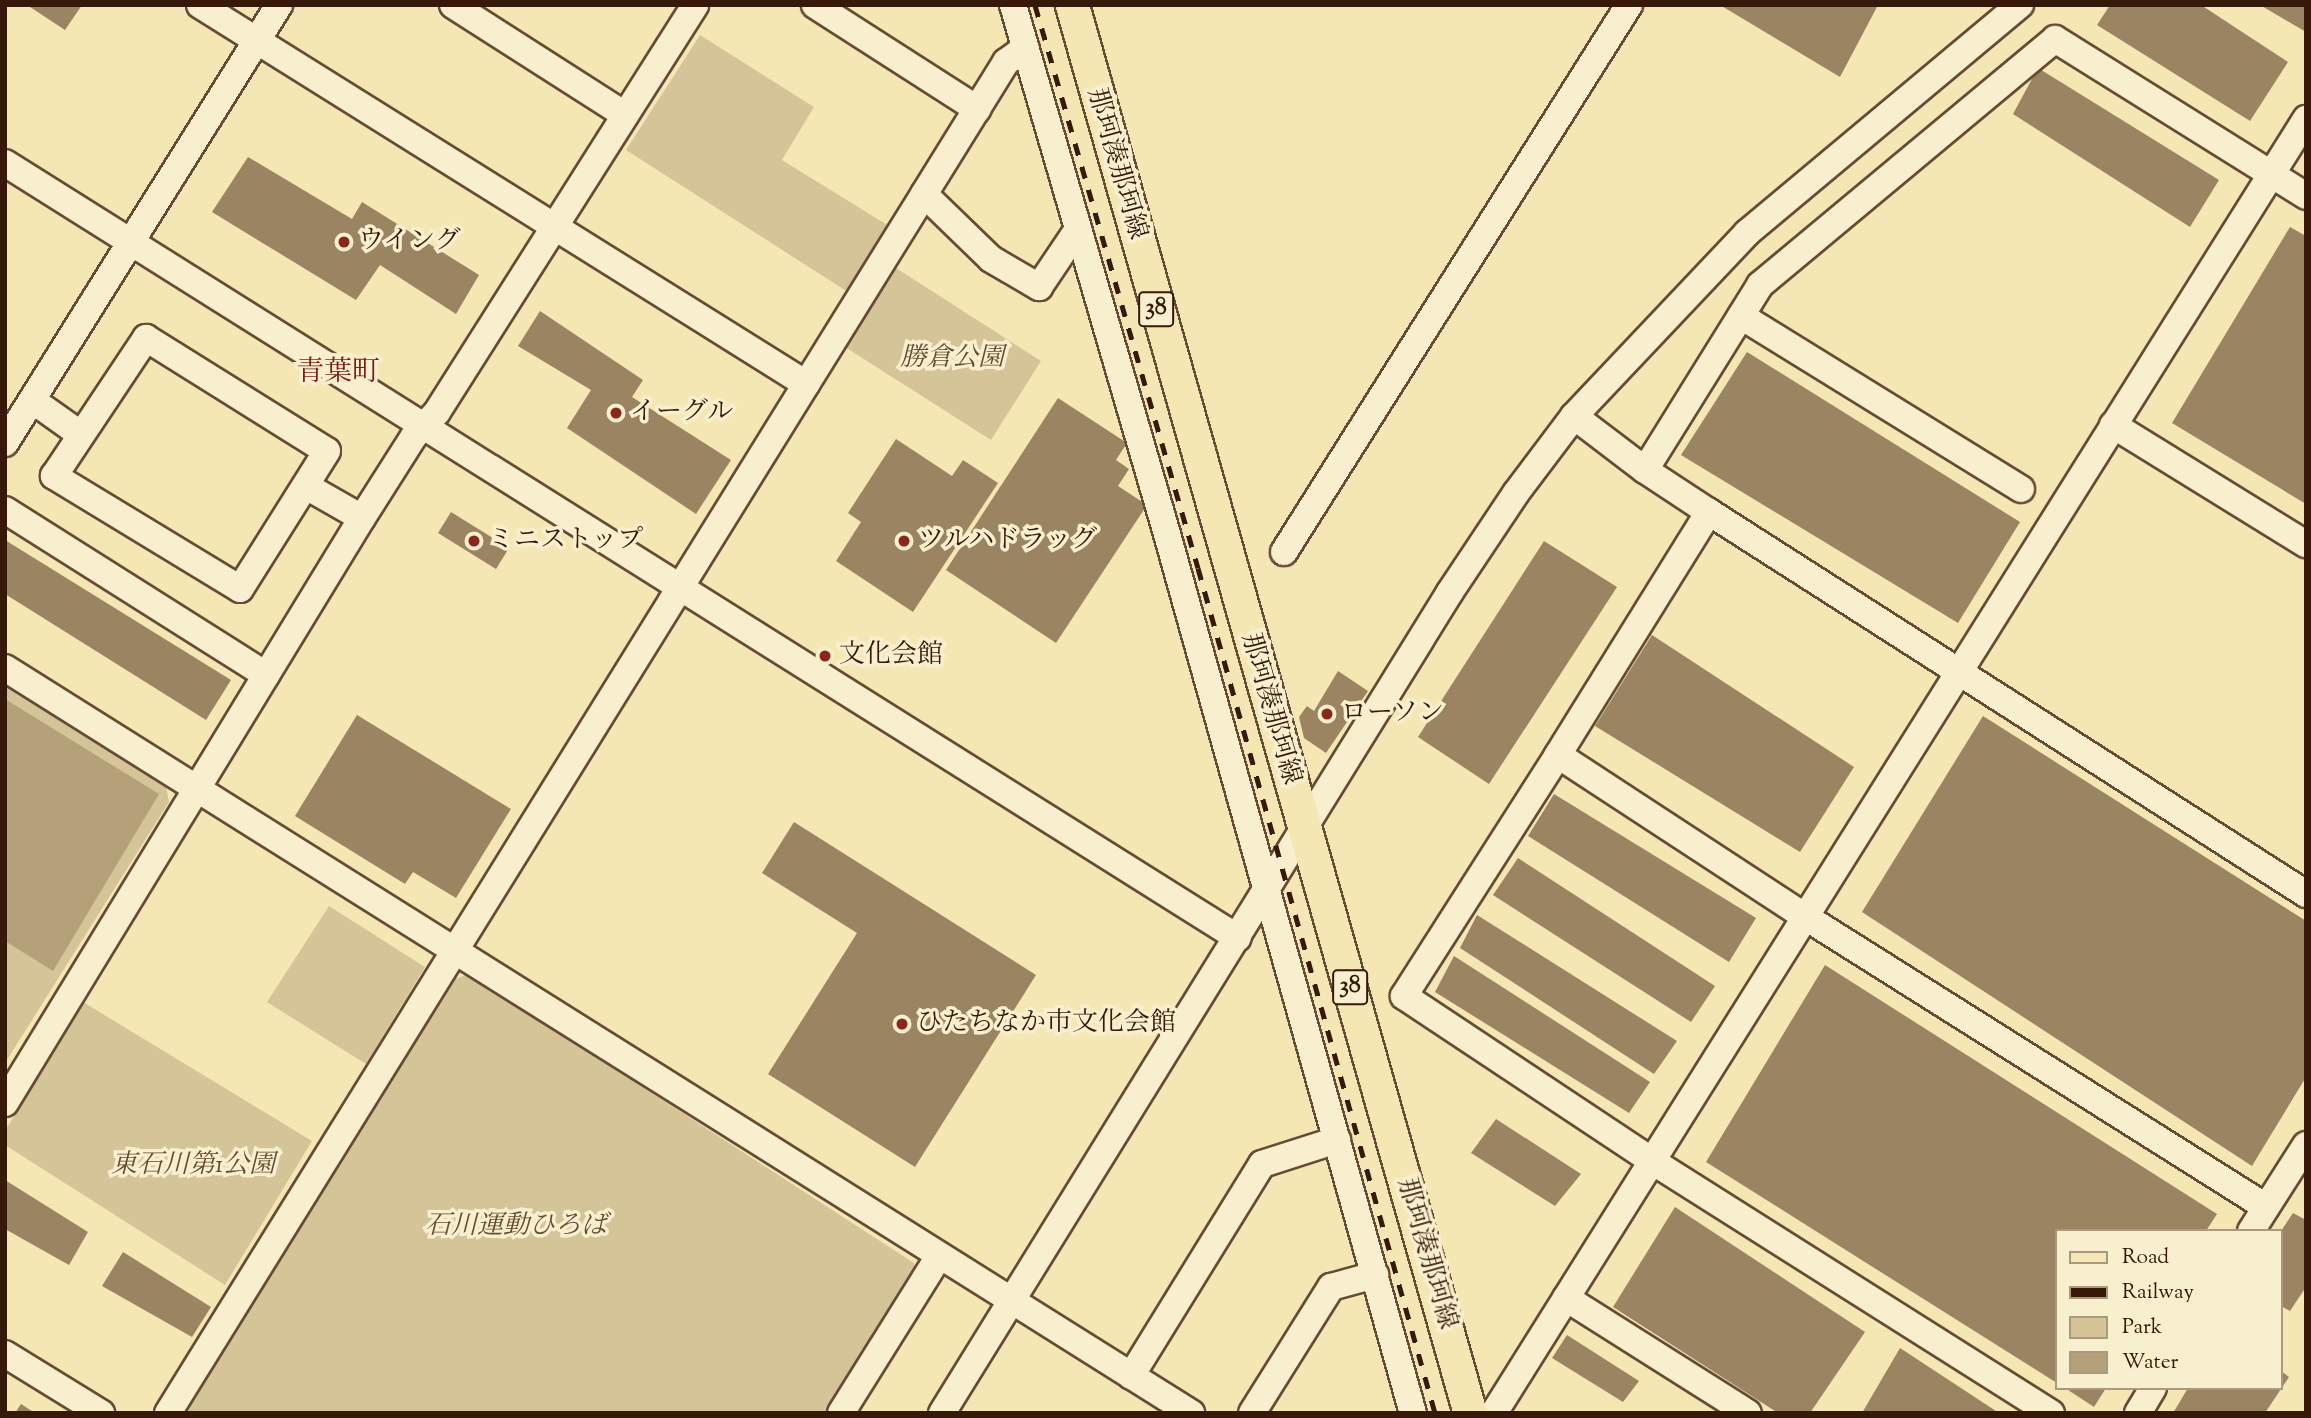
<!DOCTYPE html>
<meta charset="utf-8">
<style>
body{margin:0}
#map{position:relative;width:2311px;height:1418px;overflow:hidden;background:#f5e7b4;font-family:"Sorts Mill Goudy","Noto Serif JP",serif}
div>[style]{position:absolute}
.green>*{inset:0;background:#d5c497}
.water>*{inset:0;background:#b4a17a}
.building>*{inset:0;background:#9a8462}
.roads{filter:drop-shadow(2px 0 #664c34) drop-shadow(-2px 0 #664c34) drop-shadow(0 2px #664c34) drop-shadow(0 -2px #664c34)}
.minor>*{height:26px;margin:-13px;padding:0 13px;transform-origin:13px;border-radius:13px;background:#f8efce}
.major>*{height:33px;margin:-16.5px;padding:0 16.5px;transform-origin:16.5px;border-radius:16.5px;background:#f5e7b4}
.rail>*{height:5px;margin-top:-2.5px;transform-origin:0;background:repeating-linear-gradient(90deg,#371909 0 12px,transparent 0 24px)}
.dots>*{width:19px;height:19px;translate:-50% -50%;box-sizing:border-box;border:4px solid #f8efce;border-radius:50%}
span{translate:-50% -50%;white-space:nowrap;text-align:center;line-height:1.15;-webkit-text-stroke:7px #f8efce;paint-order:stroke}
.shield-label span{padding:2px 5px;background:#f8efce;border:2px solid;border-radius:5px;-webkit-text-stroke-width:0}
.shield-label{font-size:24px;color:#371909;font-weight:700}
.street-label{font-size:26px;color:#371909}
.poi-label{font-size:26px;color:#371909}
.left{translate:0 -50%;text-align:left}
.park-label{font-size:26px;color:#664c34;font-style:italic}
.neighbourhood-label{font-size:28px;color:#7a1f14}
.frame{position:absolute;inset:0;border:7px solid #371909;pointer-events:none}
.legend{position:absolute;left:2055px;top:1229px;width:228px;height:161px;box-sizing:border-box;background:#f8efce;border:2px solid #ab997f;margin:0;padding:9px 12px;list-style:none;font-size:21px;color:#371909}
.legend li{display:flex;align-items:center;gap:14px;height:35px}
.legend b{width:35px;border:2px solid #ab997f}
</style>
<div id="map">
<div class="green">
<i style="clip-path:polygon(700px 35px,814px 107px,782px 160px,892px 228px,851px 294px,626px 150px)"></i>
<i style="clip-path:polygon(896px 268px,1041px 361px,991px 440px,845px 347px)"></i>
<i style="clip-path:polygon(5px 685px,166px 786px,169px 802px,5px 1063px)"></i>
<i style="clip-path:polygon(329px 906px,425px 967px,366px 1064px,267px 1002px)"></i>
<i style="clip-path:polygon(468px 974px,914px 1263px,916px 1276px,830px 1413px,182px 1413px,448px 982px)"></i>
<i style="clip-path:polygon(83px 1002px,312px 1141px,225px 1285px,5px 1145px,5px 1131px)"></i>
</div>
<div class="water">
<i style="clip-path:polygon(5px 699px,159px 794px,53px 971px,5px 941px)"></i>
</div>
<div class="building">
<i style="clip-path:polygon(27px 5px,82px 5px,65px 30px)"></i>
<i style="clip-path:polygon(1720px 5px,1878px 5px,1840px 77px)"></i>
<i style="clip-path:polygon(2110px 5px,2201px 5px,2288px 62px,2250px 121px,2097px 25px)"></i>
<i style="clip-path:polygon(2260px 5px,2306px 5px,2306px 32px)"></i>
<i style="clip-path:polygon(2038px 68px,2219px 180px,2190px 227px,2013px 114px)"></i>
<i style="clip-path:polygon(248px 157px,352px 219px,362px 202px,479px 275px,456px 314px,380px 265px,356px 300px,212px 212px)"></i>
<i style="clip-path:polygon(2290px 227px,2306px 236px,2306px 504px,2172px 423px)"></i>
<i style="clip-path:polygon(540px 311px,643px 380px,632px 397px,731px 460px,696px 514px,567px 428px,591px 390px,518px 346px)"></i>
<i style="clip-path:polygon(1747px 352px,2020px 522px,1958px 623px,1681px 455px)"></i>
<i style="clip-path:polygon(1058px 398px,1127px 443px,1116px 460px,1129px 469px,1118px 486px,1147px 505px,1056px 643px,946px 570px)"></i>
<i style="clip-path:polygon(896px 439px,952px 476px,963px 460px,998px 483px,913px 612px,836px 561px,861px 522px,848px 513px)"></i>
<i style="clip-path:polygon(451px 512px,509px 548px,496px 569px,438px 533px)"></i>
<i style="clip-path:polygon(5px 540px,231px 680px,206px 720px,5px 594px)"></i>
<i style="clip-path:polygon(1544px 541px,1617px 587px,1489px 784px,1418px 737px)"></i>
<i style="clip-path:polygon(1652px 635px,1854px 767px,1800px 852px,1595px 726px)"></i>
<i style="clip-path:polygon(1338px 671px,1368px 691px,1326px 753px,1304px 738px,1299px 717px,1307px 706px,1314px 711px)"></i>
<i style="clip-path:polygon(357px 715px,511px 809px,456px 898px,413px 872px,405px 884px,295px 816px)"></i>
<i style="clip-path:polygon(1983px 716px,2306px 921px,2306px 1077px,2252px 1166px,1862px 912px)"></i>
<i style="clip-path:polygon(1554px 794px,1756px 918px,1729px 962px,1528px 836px)"></i>
<i style="clip-path:polygon(794px 822px,1036px 975px,915px 1167px,768px 1074px,857px 933px,762px 873px)"></i>
<i style="clip-path:polygon(1518px 858px,1715px 986px,1691px 1022px,1493px 895px)"></i>
<i style="clip-path:polygon(1477px 915px,1677px 1041px,1654px 1074px,1460px 948px)"></i>
<i style="clip-path:polygon(1454px 956px,1650px 1082px,1629px 1113px,1435px 992px)"></i>
<i style="clip-path:polygon(1825px 965px,2217px 1214px,2206px 1231px,2057px 1231px,2057px 1383px,1706px 1162px)"></i>
<i style="clip-path:polygon(1496px 1119px,1581px 1174px,1555px 1206px,1471px 1153px)"></i>
<i style="clip-path:polygon(5px 1180px,88px 1232px,69px 1265px,5px 1229px)"></i>
<i style="clip-path:polygon(1675px 1207px,1865px 1332px,1810px 1413px,1778px 1413px,1613px 1307px)"></i>
<i style="clip-path:polygon(2293px 1213px,2306px 1220px,2306px 1287px,2290px 1311px,2281px 1306px,2281px 1231px)"></i>
<i style="clip-path:polygon(123px 1252px,211px 1307px,192px 1337px,102px 1286px)"></i>
<i style="clip-path:polygon(1567px 1335px,1639px 1381px,1623px 1402px,1552px 1358px)"></i>
<i style="clip-path:polygon(1900px 1348px,1999px 1413px,1862px 1413px)"></i>
<i style="clip-path:polygon(2281px 1371px,2289px 1377px,2265px 1413px,2173px 1413px,2188px 1388px,2281px 1388px)"></i>
<i style="clip-path:polygon(2065px 1388px,2106px 1388px,2094px 1407px)"></i>
<i style="clip-path:polygon(21px 1404px,35px 1413px,15px 1413px)"></i>
</div>
<div class="roads">
<div class="minor">
<i style="left:200px;top:5px;width:715px;rotate:32.02deg"></i>
<i style="left:453px;top:5px;width:204px;rotate:32.6deg"></i>
<i style="left:815px;top:5px;width:193px;rotate:32.7deg"></i>
<i style="left:1013px;top:5px;width:551px;rotate:73.77deg"></i>
<i style="left:1167px;top:534px;width:913px;rotate:74.37deg"></i>
<i style="left:5px;top:163px;width:1456px;rotate:32.15deg"></i>
<i style="left:924px;top:194px;width:93px;rotate:44.1deg"></i>
<i style="left:991px;top:259px;width:56px;rotate:30.3deg"></i>
<i style="left:1039px;top:287px;width:70px;rotate:-56.1deg"></i>
<i style="left:1741px;top:316px;width:329px;rotate:31.7deg"></i>
<i style="left:146px;top:338px;width:213px;rotate:32deg"></i>
<i style="left:327px;top:451px;width:163px;rotate:122.2deg"></i>
<i style="left:240px;top:589px;width:218px;rotate:-148.7deg"></i>
<i style="left:54px;top:476px;width:166px;rotate:-56.3deg"></i>
<i style="left:32px;top:400px;width:59px;rotate:35.3deg"></i>
<i style="left:1574px;top:416px;width:89px;rotate:37.3deg"></i>
<i style="left:1645px;top:470px;width:77px;rotate:33.3deg"></i>
<i style="left:1709px;top:512px;width:709px;rotate:32.61deg"></i>
<i style="left:2113px;top:425px;width:227px;rotate:31.7deg"></i>
<i style="left:5px;top:443px;width:517px;rotate:-57.97deg"></i>
<i style="left:1645px;top:470px;width:218px;rotate:-58.1deg"></i>
<i style="left:1760px;top:285px;width:384px;rotate:-39.8deg"></i>
<i style="left:2055px;top:39px;width:296px;rotate:32deg"></i>
<i style="left:306px;top:486px;width:64px;rotate:29.7deg"></i>
<i style="left:5px;top:510px;width:309px;rotate:32.3deg"></i>
<i style="left:1709px;top:512px;width:286px;rotate:121.9deg"></i>
<i style="left:1558px;top:755px;width:294px;rotate:33.2deg"></i>
<i style="left:1804px;top:916px;width:546px;rotate:32.21deg"></i>
<i style="left:1284px;top:552px;width:647px;rotate:-57.76deg"></i>
<i style="left:5px;top:668px;width:1401px;rotate:32.14deg"></i>
<i style="left:1558px;top:755px;width:286px;rotate:122.6deg"></i>
<i style="left:1404px;top:996px;width:298px;rotate:33.6deg"></i>
<i style="left:1652px;top:1161px;width:472px;rotate:32.3deg"></i>
<i style="left:5px;top:1103px;width:685px;rotate:-58.61deg"></i>
<i style="left:362px;top:518px;width:97px;rotate:-57.6deg"></i>
<i style="left:414px;top:436px;width:33px;rotate:-46deg"></i>
<i style="left:437px;top:412px;width:482px;rotate:-57.6deg"></i>
<i style="left:2251px;top:1231px;width:102px;rotate:-57.4deg"></i>
<i style="left:1566px;top:1298px;width:215px;rotate:32.3deg"></i>
<i style="left:5px;top:1354px;width:113px;rotate:31.6deg"></i>
<i style="left:1131px;top:1376px;width:249px;rotate:-58.3deg"></i>
<i style="left:1262px;top:1164px;width:79px;rotate:-17.7deg"></i>
<i style="left:168px;top:1413px;width:1590px;rotate:-58.19deg"></i>
<i style="left:1006px;top:62px;width:24px;rotate:-36deg"></i>
<i style="left:841px;top:1413px;width:185px;rotate:-58deg"></i>
<i style="left:942px;top:1413px;width:965px;rotate:-58.25deg"></i>
<i style="left:1450px;top:592px;width:119px;rotate:-56.3deg"></i>
<i style="left:1516px;top:493px;width:96px;rotate:-53deg"></i>
<i style="left:1574px;top:416px;width:252px;rotate:-46.6deg"></i>
<i style="left:1747px;top:233px;width:356px;rotate:-39.9deg"></i>
<i style="left:1252px;top:1413px;width:149px;rotate:-57.9deg"></i>
<i style="left:1331px;top:1287px;width:46px;rotate:-15.3deg"></i>
<i style="left:1494px;top:1413px;width:1528px;rotate:-57.89deg"></i>
<i style="left:2138px;top:1413px;width:29px;rotate:-59deg"></i>
</div>
<div class="major">
<i style="left:1072px;top:5px;width:1463px;rotate:74.22deg"></i>
</div>
</div>
<div class="rail">
<i style="left:1035px;top:5px;width:586px;rotate:73.85deg"></i>
<i style="left:1198px;top:568px;width:878px;rotate:74.33deg"></i>
</div>
<div class="dots">
<i style="left:344px;top:242px;background:#8f2418"></i>
<i style="left:616px;top:413px;background:#8f2418"></i>
<i style="left:474px;top:541px;background:#8f2418"></i>
<i style="left:904px;top:541px;background:#8f2418"></i>
<i style="left:825px;top:656px;background:#8f2418"></i>
<i style="left:1327px;top:714px;background:#8f2418"></i>
<i style="left:902px;top:1024px;background:#8f2418"></i>
</div>
<div class="shield-label">
<span style="left:1156px;top:309px">38</span>
<span style="left:1350px;top:987px">38</span>
</div>
<div class="street-label">
<span style="left:1116px;top:164px;rotate:74deg">那珂湊那珂線</span>
<span style="left:1270px;top:709px;rotate:74deg">那珂湊那珂線</span>
<span style="left:1426px;top:1254px;rotate:74deg">那珂湊那珂線</span>
</div>
<div class="poi-label">
<span class="left" style="left:358px;top:242px">ウイング</span>
<span class="left" style="left:630px;top:413px">イーグル</span>
<span class="left" style="left:488px;top:541px">ミニストップ</span>
<span class="left" style="left:918px;top:541px">ツルハドラッグ</span>
<span class="left" style="left:839px;top:656px">文化会館</span>
<span class="left" style="left:1341px;top:714px">ローソン</span>
<span class="left" style="left:916px;top:1024px">ひたちなか市文化会館</span>
</div>
<div class="park-label">
<span style="left:952px;top:359px">勝倉公園</span>
<span style="left:193px;top:1166px">東石川第1公園</span>
<span style="left:516px;top:1227px">石川運動ひろば</span>
</div>
<div class="neighbourhood-label">
<span style="left:338px;top:373px">青葉町</span>
</div>
<div class="frame"></div>
<ul class="legend">
<li><b style="height:9px;background:#f5e7b4"></b>Road</li>
<li><b style="height:9px;background:#371909"></b>Railway</li>
<li><b style="height:19px;background:#d5c497"></b>Park</li>
<li><b style="height:19px;background:#b4a17a"></b>Water</li>
</ul>
</div>
